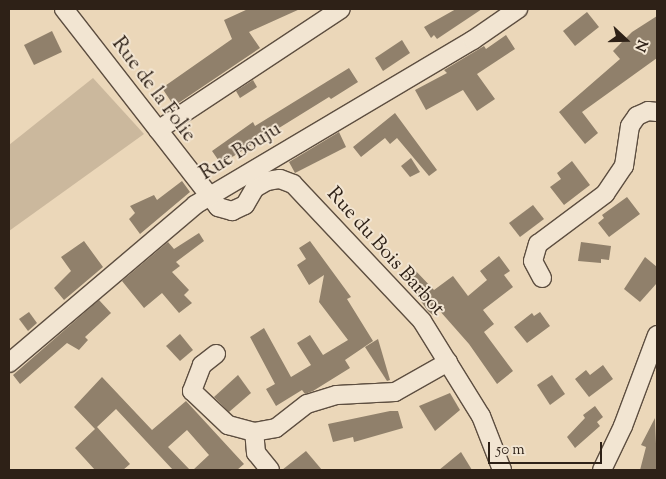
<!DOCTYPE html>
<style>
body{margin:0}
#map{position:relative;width:666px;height:479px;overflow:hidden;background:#ebd7b9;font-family:"Sorts Mill Goudy",serif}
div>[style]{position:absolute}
.green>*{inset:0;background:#cbb89d}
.building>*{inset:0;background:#90806b}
.roads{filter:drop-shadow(1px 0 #5d4e40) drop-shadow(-1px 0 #5d4e40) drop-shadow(0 1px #5d4e40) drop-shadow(0 -1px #5d4e40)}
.minor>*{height:18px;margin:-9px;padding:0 9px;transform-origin:9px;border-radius:9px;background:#f2e5d2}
span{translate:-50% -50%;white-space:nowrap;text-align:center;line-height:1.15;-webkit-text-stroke:4px #f2e5d2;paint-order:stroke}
.street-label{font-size:20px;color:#2e2117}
.frame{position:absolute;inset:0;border:10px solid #2e2117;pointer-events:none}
.north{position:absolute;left:601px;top:15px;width:50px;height:50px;-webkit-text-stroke:4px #f2e5d2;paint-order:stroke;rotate:111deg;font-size:14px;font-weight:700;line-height:20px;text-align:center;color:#2e2117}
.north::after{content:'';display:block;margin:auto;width:18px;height:22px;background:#2e2117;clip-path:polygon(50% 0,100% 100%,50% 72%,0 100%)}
.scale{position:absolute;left:488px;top:442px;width:114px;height:22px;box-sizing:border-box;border:2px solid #2e2117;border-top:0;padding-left:6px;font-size:15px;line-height:18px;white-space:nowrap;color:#2e2117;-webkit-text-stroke:4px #f2e5d2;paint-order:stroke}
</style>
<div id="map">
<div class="green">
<i style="clip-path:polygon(93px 78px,144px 134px,9px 231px,9px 145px)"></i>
</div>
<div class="building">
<i style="clip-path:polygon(248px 9px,300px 9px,249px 32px,260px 48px,174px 106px,162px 88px,232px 39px,224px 20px)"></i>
<i style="clip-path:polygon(456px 9px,482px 9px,437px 39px,434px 35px,431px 38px,424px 27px)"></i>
<i style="clip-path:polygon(587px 12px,599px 27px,575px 46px,563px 31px)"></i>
<i style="clip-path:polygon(657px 16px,657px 58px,582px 112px,598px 133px,585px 144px,559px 112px,620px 59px,613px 51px,632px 32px)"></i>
<i style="clip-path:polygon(52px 31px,62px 52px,34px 65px,24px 45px)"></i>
<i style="clip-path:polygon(506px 35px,515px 49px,477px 74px,495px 99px,477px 111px,463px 90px,426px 110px,415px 90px,447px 73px,444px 70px,484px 46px,486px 49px)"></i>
<i style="clip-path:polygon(402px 40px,410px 53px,383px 71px,375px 58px)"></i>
<i style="clip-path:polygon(349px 68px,358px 82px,331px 99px,329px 97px,221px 164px,212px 151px,253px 122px,255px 126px)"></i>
<i style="clip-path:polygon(253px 80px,257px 87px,240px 98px,236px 91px)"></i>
<i style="clip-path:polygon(395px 113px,437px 170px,429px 176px,397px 138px,390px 144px,385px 138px,361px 157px,353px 147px)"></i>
<i style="clip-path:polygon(339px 132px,346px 147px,295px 173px,289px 162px)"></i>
<i style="clip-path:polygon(411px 158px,420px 172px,410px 177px,401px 166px)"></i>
<i style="clip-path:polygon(572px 161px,590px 185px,564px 205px,550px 187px,561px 179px,557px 173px)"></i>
<i style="clip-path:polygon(182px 181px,190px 192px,140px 234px,129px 219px,135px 213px,130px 206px,154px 195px,157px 200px)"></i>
<i style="clip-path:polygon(627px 197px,640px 214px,609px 237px,598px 223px,604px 218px,602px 215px)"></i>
<i style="clip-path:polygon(533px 205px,544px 219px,520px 237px,509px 223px)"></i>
<i style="clip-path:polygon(199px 233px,204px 241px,176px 262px,180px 266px,172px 272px,189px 290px,184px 295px,192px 303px,179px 313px,162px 293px,144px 308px,122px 281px,168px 242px,174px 249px)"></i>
<i style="clip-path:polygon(84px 241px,103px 267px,64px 300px,54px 288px,71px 271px,61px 257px)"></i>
<i style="clip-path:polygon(310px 241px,351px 297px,347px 299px,373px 341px,345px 360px,350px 368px,313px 391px,305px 394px,302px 390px,276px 406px,266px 389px,275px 384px,250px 337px,264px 328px,291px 377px,311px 365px,297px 343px,310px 335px,323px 355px,348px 340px,319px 302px,324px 275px,309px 285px,297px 265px,306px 259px,299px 248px)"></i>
<i style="clip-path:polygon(581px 242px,611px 246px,609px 260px,601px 259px,601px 263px,578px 261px)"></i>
<i style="clip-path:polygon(499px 256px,510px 271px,504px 275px,513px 287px,483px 310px,494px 324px,484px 332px,513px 371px,497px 384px,469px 344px,439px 310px,433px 315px,428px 311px,402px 275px,413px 268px,434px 290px,453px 276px,468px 296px,487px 280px,480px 271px)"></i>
<i style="clip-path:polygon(645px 257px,657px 267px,657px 283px,640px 302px,624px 289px)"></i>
<i style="clip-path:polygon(99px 300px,111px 313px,85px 337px,88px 340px,79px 350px,67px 343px,20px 384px,13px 375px)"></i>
<i style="clip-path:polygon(29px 312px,37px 323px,28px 331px,19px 319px)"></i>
<i style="clip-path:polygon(540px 312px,550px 326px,527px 343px,514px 327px,532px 313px,534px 316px)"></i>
<i style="clip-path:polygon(180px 334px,193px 350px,180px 361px,166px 346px)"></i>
<i style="clip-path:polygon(378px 339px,390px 380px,387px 381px,365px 347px)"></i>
<i style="clip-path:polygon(603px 365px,613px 379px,589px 397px,575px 379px,586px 370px,590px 375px)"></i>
<i style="clip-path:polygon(238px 375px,251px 393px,229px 412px,214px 397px)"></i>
<i style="clip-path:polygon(552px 375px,565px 394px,550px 405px,537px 385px)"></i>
<i style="clip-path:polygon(102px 377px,152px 430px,186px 401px,244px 464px,237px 470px,193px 470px,209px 455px,187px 430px,168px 447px,190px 470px,173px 470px,116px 409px,97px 427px,130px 464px,123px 470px,95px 470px,75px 448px,95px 429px,74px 407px)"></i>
<i style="clip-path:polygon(450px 393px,460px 410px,435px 431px,419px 406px)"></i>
<i style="clip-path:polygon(595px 406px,603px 417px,597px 422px,600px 426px,575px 448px,567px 437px,585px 418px,583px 415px)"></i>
<i style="clip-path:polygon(390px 411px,398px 411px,403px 428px,354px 442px,353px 437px,333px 442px,328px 424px)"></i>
<i style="clip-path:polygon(655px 418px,657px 470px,640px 470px,646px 447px,641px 445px)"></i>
<i style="clip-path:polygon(306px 451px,322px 470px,282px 470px)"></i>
<i style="clip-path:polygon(461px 452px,472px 470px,439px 470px)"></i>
</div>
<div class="roads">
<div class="minor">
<i style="left:64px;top:9px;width:251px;rotate:52.1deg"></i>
<i style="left:218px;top:207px;width:15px;rotate:16deg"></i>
<i style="left:232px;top:211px;width:14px;rotate:-25deg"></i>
<i style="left:245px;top:205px;width:20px;rotate:-60deg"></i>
<i style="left:255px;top:188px;width:14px;rotate:-30deg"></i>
<i style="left:267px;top:181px;width:13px;rotate:-9deg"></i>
<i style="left:280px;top:179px;width:14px;rotate:21deg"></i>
<i style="left:293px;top:184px;width:188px;rotate:46.7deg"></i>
<i style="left:422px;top:321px;width:112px;rotate:58.2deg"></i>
<i style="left:481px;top:416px;width:58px;rotate:68.7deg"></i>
<i style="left:158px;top:130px;width:219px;rotate:-33.5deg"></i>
<i style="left:542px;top:278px;width:19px;rotate:-118deg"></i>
<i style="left:533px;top:261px;width:18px;rotate:-74deg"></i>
<i style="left:538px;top:244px;width:84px;rotate:-36.7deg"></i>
<i style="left:605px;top:194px;width:34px;rotate:-56deg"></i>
<i style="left:624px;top:166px;width:40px;rotate:-81.5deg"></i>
<i style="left:630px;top:126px;width:12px;rotate:-55deg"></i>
<i style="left:637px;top:116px;width:12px;rotate:-24deg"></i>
<i style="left:648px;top:111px;width:9px;rotate:6deg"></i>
<i style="left:216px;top:354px;width:18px;rotate:142deg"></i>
<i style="left:202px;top:365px;width:28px;rotate:111deg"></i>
<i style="left:192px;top:391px;width:50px;rotate:43.4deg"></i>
<i style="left:228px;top:425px;width:27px;rotate:15deg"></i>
<i style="left:9px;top:363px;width:244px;rotate:-40.3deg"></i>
<i style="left:195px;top:205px;width:323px;rotate:-30.7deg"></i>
<i style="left:473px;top:40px;width:55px;rotate:-34.6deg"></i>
<i style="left:270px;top:470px;width:22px;rotate:-129deg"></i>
<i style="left:256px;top:453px;width:21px;rotate:-95deg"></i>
<i style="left:254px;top:432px;width:22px;rotate:-10deg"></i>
<i style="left:276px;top:428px;width:39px;rotate:-38deg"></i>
<i style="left:307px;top:404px;width:31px;rotate:-17deg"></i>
<i style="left:337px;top:395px;width:58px;rotate:-3deg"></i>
<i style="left:395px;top:392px;width:61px;rotate:-29.5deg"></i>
<i style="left:602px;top:470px;width:49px;rotate:-64.5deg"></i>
<i style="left:623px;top:426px;width:97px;rotate:-69.5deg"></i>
</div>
</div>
<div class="street-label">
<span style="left:153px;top:90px;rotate:53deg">Rue de la Folie</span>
<span style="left:241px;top:152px;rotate:-32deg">Rue Bouju</span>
<span style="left:385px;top:252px;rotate:48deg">Rue du Bois Barbot</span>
</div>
<div class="frame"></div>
<div class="north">N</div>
<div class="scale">50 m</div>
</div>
